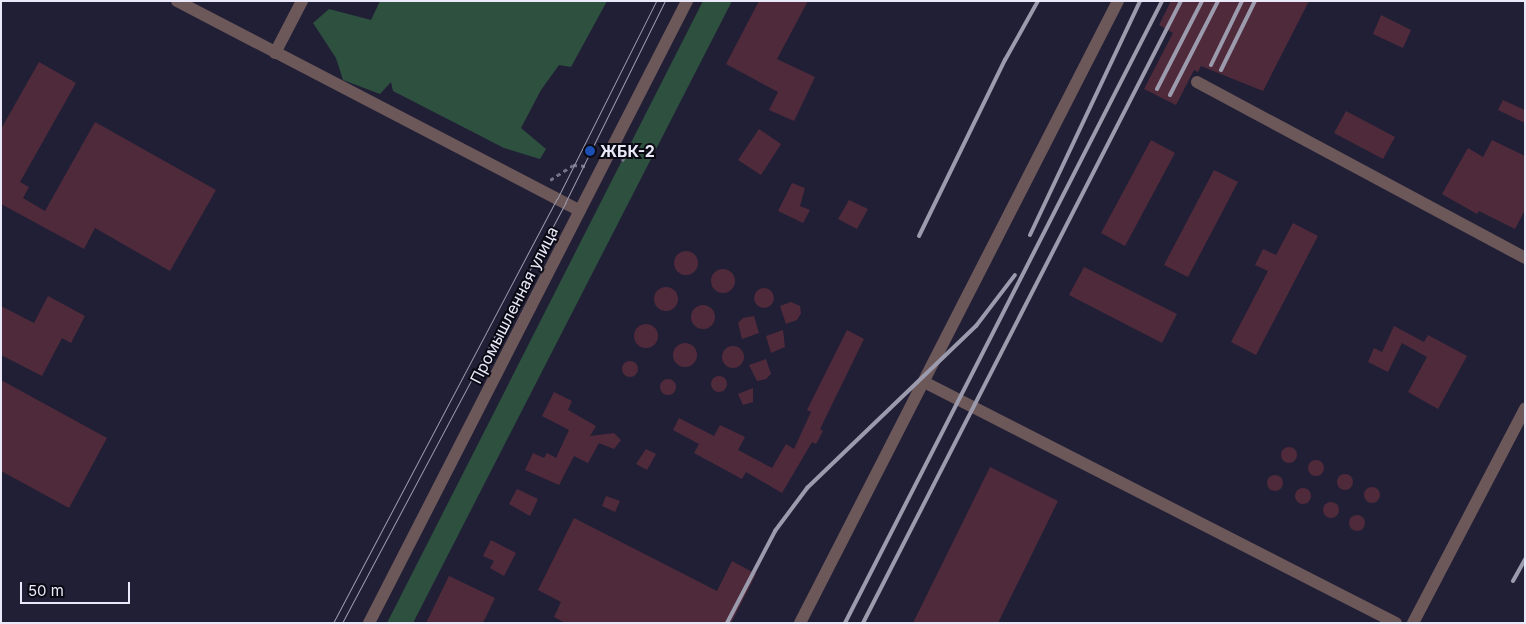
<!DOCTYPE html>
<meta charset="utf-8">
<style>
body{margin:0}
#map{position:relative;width:1526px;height:624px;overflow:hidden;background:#211f36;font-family:Inter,sans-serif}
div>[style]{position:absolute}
.green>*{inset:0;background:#2d513e}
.building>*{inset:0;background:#4f2a3a}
.round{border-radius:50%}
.path>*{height:2.5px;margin-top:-1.25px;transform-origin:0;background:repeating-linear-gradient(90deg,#737186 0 4px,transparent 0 8px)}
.minor>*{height:12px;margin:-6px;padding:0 6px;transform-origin:6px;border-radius:6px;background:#6c5759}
.tram>*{height:1px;margin:-0.5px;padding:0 0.5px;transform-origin:0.5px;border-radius:0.5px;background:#9c9bae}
.rail>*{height:4px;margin:-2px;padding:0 2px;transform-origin:2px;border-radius:2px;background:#9c9bae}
.dots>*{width:14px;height:14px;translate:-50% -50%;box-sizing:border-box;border:2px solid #0b0a14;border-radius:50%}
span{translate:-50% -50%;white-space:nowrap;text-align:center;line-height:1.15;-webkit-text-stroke:4px #0b0a14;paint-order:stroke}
.poi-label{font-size:16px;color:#e9e9f9;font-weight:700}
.left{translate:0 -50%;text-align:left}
.street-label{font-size:16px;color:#e9e9f9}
.frame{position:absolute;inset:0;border:2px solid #e9e9f9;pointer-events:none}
.scale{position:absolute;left:20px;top:582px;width:110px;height:22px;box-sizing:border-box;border:2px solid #e9e9f9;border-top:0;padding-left:6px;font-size:15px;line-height:18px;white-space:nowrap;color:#e9e9f9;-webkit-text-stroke:4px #0b0a14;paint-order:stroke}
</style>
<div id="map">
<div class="green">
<i style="clip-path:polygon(380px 1px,607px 1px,571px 67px,559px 65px,541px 90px,521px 128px,546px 149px,540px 159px,504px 148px,393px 91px,391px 82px,380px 94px,343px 80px,336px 58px,313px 23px,329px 9px,371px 20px)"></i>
<i style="clip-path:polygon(703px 1px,732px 1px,413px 623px,387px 623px)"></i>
</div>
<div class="building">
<i style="clip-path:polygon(759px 1px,808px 1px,777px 59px,815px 77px,794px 121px,769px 110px,778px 92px,726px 64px)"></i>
<i style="clip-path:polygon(1171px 1px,1309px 1px,1263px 91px,1201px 66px,1198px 72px,1194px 70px,1176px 105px,1144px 89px,1173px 33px,1159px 25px)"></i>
<i style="clip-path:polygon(1381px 15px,1411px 30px,1403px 48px,1373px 34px)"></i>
<i style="clip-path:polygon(39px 62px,76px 83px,20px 182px,29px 187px,23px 198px,45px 211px,95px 122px,216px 190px,170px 271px,95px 228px,84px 249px,1px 204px,1px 129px)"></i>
<i style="clip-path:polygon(1503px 100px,1525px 110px,1525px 123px,1498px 110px)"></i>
<i style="clip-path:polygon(1346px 111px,1395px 137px,1383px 159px,1334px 133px)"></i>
<i style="clip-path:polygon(759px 129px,781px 144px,761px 175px,738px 160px)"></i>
<i style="clip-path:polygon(1151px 140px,1175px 153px,1125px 246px,1101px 233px)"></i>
<i style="clip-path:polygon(1492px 140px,1525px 156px,1525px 210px,1515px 229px,1479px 211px,1477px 214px,1442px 194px,1468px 148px,1483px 157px)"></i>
<i style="clip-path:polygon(1214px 170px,1238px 182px,1188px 277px,1164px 265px)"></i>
<i style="clip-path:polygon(792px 183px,805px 188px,800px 206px,810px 210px,803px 223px,778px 211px)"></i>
<i style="clip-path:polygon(849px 200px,868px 209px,857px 229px,838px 219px)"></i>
<i style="clip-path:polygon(1293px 223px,1318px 236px,1256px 355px,1231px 342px,1268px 271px,1255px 265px,1263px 249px,1276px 255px)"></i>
<i class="round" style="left:674px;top:251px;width:24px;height:24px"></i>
<i style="clip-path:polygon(1084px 267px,1177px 314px,1162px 343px,1069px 295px)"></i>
<i class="round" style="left:711px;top:269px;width:24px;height:24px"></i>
<i class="round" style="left:654px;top:287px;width:24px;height:24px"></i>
<i class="round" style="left:754px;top:288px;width:20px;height:20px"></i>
<i style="clip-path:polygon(48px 296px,85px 316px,71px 343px,62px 338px,42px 376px,1px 355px,1px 306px,34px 323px)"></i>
<i style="clip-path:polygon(791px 302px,800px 306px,801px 313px,797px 320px,786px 324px,780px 306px)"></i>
<i class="round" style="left:691px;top:305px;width:24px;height:24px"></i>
<i style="clip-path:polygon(754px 316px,759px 333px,742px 339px,738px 323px,743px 318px)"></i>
<i class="round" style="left:634px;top:324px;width:24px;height:24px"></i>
<i style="clip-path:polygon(1394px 326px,1424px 342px,1428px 335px,1467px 356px,1438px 409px,1408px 392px,1427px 357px,1402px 343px,1388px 372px,1368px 362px,1374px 348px,1382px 352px)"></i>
<i style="clip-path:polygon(783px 330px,785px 347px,771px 353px,766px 336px)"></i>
<i style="clip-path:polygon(847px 330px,864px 339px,820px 429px,823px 431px,816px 444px,812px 442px,782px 493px,746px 472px,742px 479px,694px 453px,699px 444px,673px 430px,679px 418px,714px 436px,720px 425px,745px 437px,738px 450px,772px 468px,786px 444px,794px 449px,811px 412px,807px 410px)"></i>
<i class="round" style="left:673px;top:343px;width:24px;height:24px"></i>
<i class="round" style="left:722px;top:346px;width:22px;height:22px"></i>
<i style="clip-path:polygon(766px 359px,771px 374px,766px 379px,757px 381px,749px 365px)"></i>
<i class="round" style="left:622px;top:361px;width:16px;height:16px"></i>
<i class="round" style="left:711px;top:376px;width:16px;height:16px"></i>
<i class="round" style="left:660px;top:379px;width:16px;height:16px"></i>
<i style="clip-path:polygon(1px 380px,107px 438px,69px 508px,1px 471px)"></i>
<i style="clip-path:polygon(753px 388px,753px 402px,743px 405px,738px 394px)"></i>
<i style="clip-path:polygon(554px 392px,572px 401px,568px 410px,596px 426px,590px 436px,614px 433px,621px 440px,614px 449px,599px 443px,588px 463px,574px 456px,559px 485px,525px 470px,533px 453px,544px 458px,547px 453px,556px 458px,569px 430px,542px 416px)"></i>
<i class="round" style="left:1281px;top:447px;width:16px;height:16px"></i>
<i style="clip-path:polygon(646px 449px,656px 454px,647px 470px,636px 464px)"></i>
<i class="round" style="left:1308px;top:460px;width:16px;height:16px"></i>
<i style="clip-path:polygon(990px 467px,1058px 501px,998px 623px,913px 623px)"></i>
<i class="round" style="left:1337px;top:474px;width:16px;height:16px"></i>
<i class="round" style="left:1267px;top:475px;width:16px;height:16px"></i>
<i class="round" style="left:1364px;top:487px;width:16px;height:16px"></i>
<i class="round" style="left:1295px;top:488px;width:16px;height:16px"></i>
<i style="clip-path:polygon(517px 489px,538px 499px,530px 516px,509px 504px)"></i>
<i style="clip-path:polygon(606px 496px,620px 501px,615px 512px,602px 506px)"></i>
<i class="round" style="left:1323px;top:502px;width:16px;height:16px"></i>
<i class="round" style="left:1349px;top:515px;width:16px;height:16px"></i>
<i style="clip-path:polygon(574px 518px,717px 591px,732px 561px,756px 574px,731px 623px,565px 623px,554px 617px,561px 602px,538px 590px)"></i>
<i style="clip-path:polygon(491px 540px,516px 553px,504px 576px,490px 568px,494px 561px,483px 556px)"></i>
<i style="clip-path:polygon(449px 576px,495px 598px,483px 623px,426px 623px)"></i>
</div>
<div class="path">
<i style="left:622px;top:161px;width:15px;rotate:-58deg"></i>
<i style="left:550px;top:180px;width:27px;rotate:-33deg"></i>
<i style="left:573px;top:165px;width:14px;rotate:4deg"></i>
</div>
<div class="minor">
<i style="left:177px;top:1px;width:454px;rotate:27.5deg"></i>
<i style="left:275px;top:53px;width:59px;rotate:-62.6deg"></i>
<i style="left:1197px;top:82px;width:372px;rotate:28.2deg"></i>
<i style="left:924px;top:382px;width:530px;rotate:27.05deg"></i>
<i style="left:369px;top:623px;width:699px;rotate:-62.92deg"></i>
<i style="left:800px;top:623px;width:699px;rotate:-62.92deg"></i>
<i style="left:1413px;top:623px;width:242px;rotate:-62.4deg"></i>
</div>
<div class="tram">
<i style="left:333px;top:623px;width:480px;rotate:-62.2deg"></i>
<i style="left:557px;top:199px;width:221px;rotate:-63.4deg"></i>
<i style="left:342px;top:623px;width:476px;rotate:-62deg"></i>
<i style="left:565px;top:203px;width:225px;rotate:-63.7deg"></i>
</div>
<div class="rail">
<i style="left:1211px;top:65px;width:71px;rotate:-64.2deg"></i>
<i style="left:1221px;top:70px;width:77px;rotate:-63.8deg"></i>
<i style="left:1157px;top:89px;width:99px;rotate:-62.9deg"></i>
<i style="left:1170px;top:95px;width:106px;rotate:-62.9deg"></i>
<i style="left:1030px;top:235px;width:259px;rotate:-64.8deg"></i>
<i style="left:919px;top:236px;width:196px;rotate:-64deg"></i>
<i style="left:1005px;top:60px;width:68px;rotate:-60.8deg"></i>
<i style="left:1513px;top:581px;width:25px;rotate:-61deg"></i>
<i style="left:727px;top:623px;width:104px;rotate:-62.4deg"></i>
<i style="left:775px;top:531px;width:54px;rotate:-53.3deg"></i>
<i style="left:807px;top:488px;width:234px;rotate:-43.8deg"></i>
<i style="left:976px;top:326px;width:64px;rotate:-52.6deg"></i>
<i style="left:845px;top:623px;width:698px;rotate:-62.99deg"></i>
<i style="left:863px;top:623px;width:699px;rotate:-62.92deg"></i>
</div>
<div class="dots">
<i style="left:590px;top:151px;background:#1a4fb4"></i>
</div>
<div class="poi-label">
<span class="left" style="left:600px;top:151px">ЖБК-2</span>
</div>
<div class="street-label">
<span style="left:514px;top:305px;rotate:-63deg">Промышленная улица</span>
</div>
<div class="frame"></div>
<div class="scale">50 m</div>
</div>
